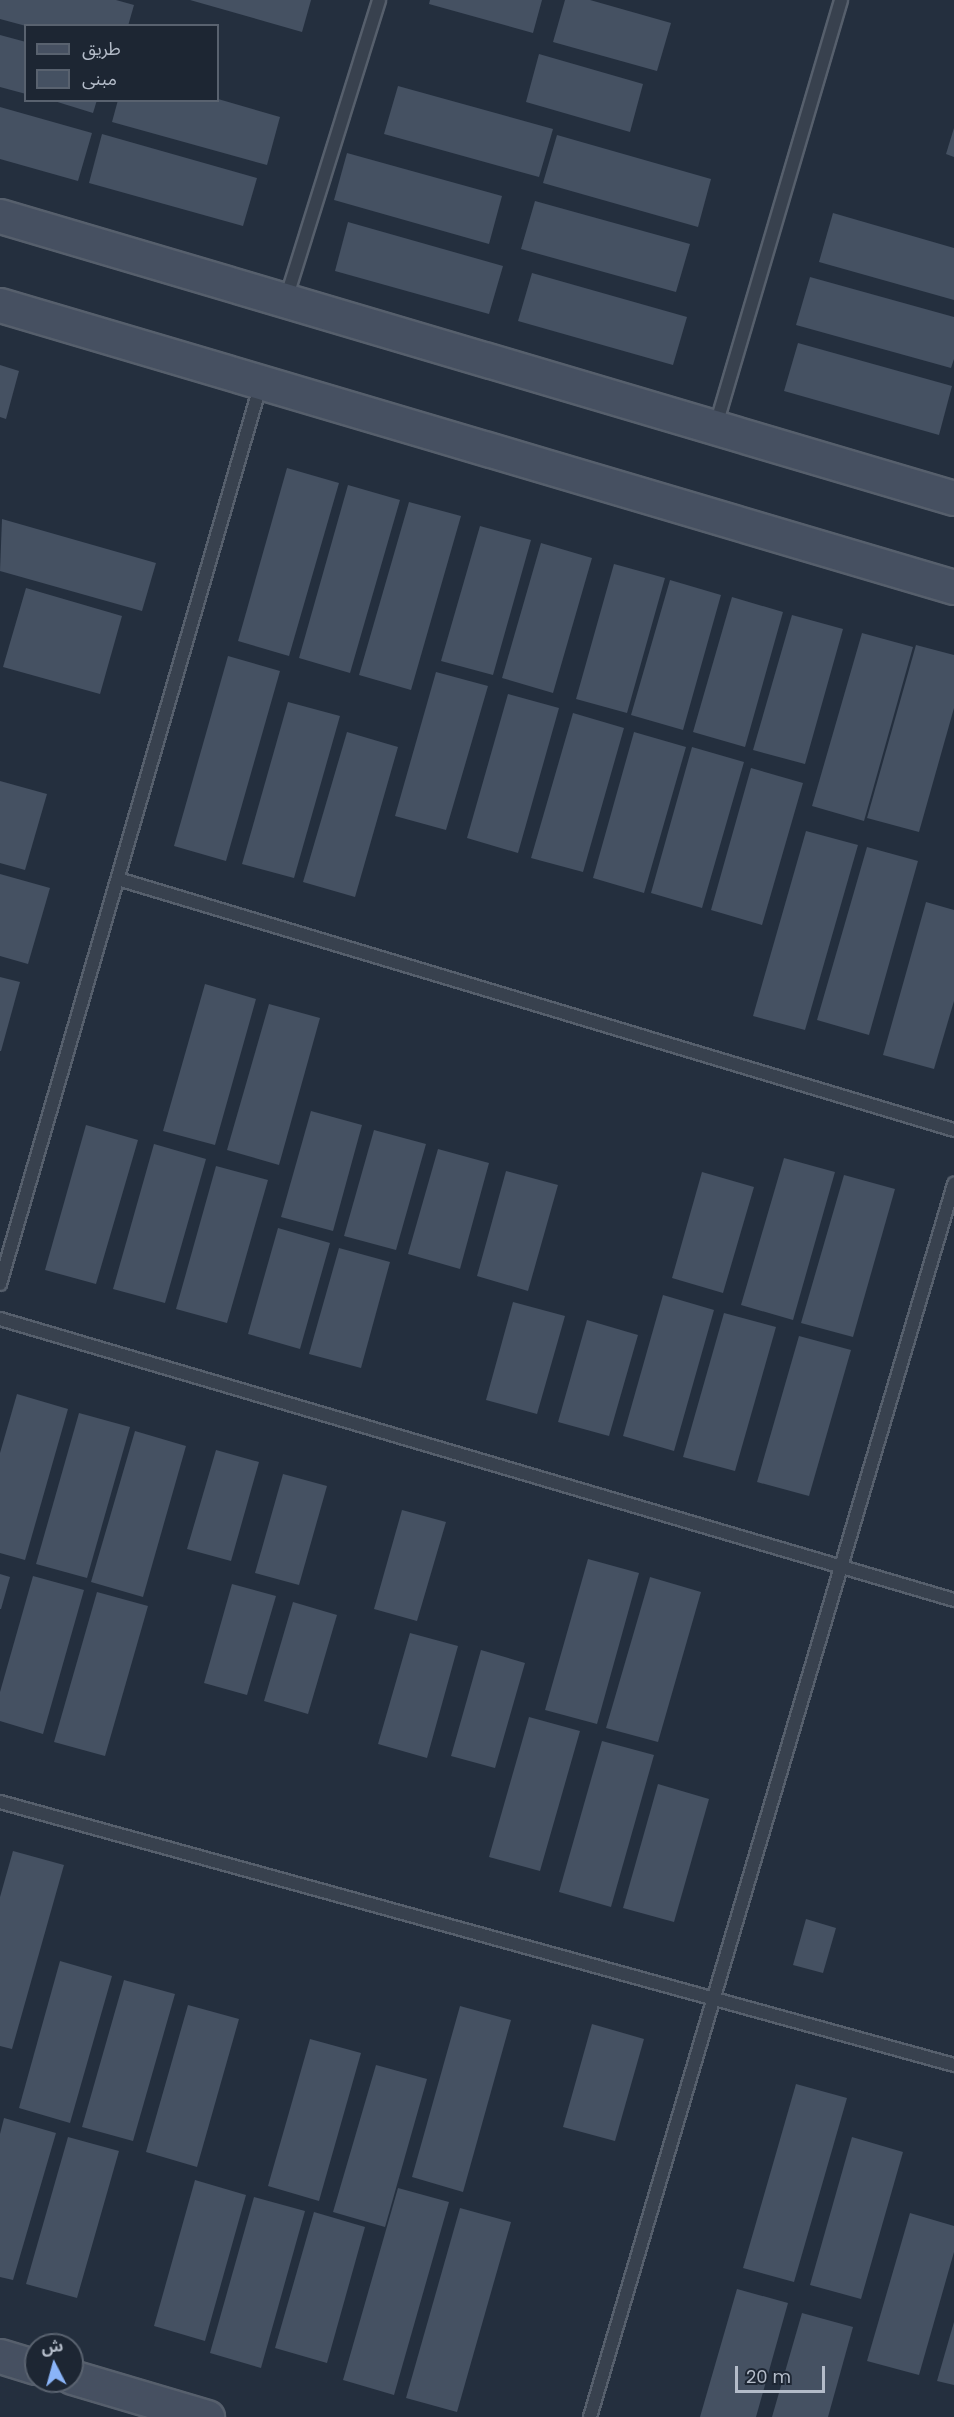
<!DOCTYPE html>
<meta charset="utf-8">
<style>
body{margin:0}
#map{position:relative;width:954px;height:2417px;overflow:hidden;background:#242f3e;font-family:Poppins,"Noto Sans Arabic",sans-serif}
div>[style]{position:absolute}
.building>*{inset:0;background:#455162}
.roads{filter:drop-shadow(2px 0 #565f6c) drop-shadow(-2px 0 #565f6c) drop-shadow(0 2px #565f6c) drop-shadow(0 -2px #565f6c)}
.lane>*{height:12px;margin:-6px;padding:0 6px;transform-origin:6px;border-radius:6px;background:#38414e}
.secondary>*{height:33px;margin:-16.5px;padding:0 16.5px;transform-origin:16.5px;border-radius:16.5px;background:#465061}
span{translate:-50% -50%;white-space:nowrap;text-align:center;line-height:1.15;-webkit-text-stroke:6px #1d2633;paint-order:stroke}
.legend{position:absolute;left:24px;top:24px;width:195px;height:78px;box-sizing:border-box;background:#1d2633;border:2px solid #59626f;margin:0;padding:8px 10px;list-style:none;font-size:18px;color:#b4bcc9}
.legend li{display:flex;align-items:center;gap:12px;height:30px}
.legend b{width:30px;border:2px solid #59626f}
.north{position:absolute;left:24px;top:2333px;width:60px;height:60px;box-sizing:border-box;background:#1d2633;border:2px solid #59626f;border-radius:50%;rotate:354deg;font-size:16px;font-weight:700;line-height:24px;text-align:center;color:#b4bcc9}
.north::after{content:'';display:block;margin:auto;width:21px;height:27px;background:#8ab4f8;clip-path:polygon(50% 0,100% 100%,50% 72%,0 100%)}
.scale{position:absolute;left:735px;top:2366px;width:90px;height:27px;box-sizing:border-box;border:3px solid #b4bcc9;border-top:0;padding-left:8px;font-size:18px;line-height:21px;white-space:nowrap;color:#b4bcc9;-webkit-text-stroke:4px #1d2633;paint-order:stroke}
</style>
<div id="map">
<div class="building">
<i style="clip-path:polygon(0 0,116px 0,134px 5px,128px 26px,26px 26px,0 19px)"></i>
<i style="clip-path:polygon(190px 0,311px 0,302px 32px)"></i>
<i style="clip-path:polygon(430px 0,542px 0,533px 33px,429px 4px)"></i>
<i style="clip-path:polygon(565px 0,590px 0,671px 23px,657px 71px,553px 42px)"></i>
<i style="clip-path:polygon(0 35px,26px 42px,26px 94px,0 87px)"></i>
<i style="clip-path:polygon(539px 54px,643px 84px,630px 132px,526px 102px)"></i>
<i style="clip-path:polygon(398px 86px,553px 129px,539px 177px,384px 134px)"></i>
<i style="clip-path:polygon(51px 100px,97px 100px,93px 113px)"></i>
<i style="clip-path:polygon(118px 100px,218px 99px,280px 117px,267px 165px,112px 122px)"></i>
<i style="clip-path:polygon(0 107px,92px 133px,78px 181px,0 159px)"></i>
<i style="clip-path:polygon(954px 128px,954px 157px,946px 154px)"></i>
<i style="clip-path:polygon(102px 134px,257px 178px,243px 226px,89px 183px)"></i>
<i style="clip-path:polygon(557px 135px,711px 179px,698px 227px,543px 183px)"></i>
<i style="clip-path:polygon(347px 153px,502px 196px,489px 244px,334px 200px)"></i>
<i style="clip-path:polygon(535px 201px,690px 244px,676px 292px,521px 249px)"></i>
<i style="clip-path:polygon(833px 213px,954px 248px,954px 300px,819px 262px)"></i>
<i style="clip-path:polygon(348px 222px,503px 266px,489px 314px,335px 271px)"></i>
<i style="clip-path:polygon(532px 273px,687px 317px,673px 365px,518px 321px)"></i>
<i style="clip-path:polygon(810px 277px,954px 317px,954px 359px,951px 368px,796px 325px)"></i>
<i style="clip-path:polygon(798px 343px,952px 386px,939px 435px,784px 391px)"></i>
<i style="clip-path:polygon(0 365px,19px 371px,6px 419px,0 417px)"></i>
<i style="clip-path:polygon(287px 468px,339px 483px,289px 656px,238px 641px)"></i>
<i style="clip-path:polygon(348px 485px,400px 500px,350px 673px,299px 658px)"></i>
<i style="clip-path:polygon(409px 502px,461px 516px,411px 690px,359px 675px)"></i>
<i style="clip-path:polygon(2px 519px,156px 563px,142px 611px,0 571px)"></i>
<i style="clip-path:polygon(480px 526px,531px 540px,493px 675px,441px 661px)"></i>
<i style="clip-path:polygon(541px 543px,592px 558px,553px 693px,502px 678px)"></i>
<i style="clip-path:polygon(614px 564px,665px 578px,627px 713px,576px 699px)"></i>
<i style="clip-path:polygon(670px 580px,721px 595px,683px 730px,631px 715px)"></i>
<i style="clip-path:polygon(26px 588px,122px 616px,100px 694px,3px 667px)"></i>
<i style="clip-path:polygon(732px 597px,783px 612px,745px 747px,693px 732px)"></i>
<i style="clip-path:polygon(792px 615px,843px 629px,805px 764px,753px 750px)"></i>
<i style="clip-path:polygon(862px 633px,913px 647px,864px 821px,812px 806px)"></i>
<i style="clip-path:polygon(916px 645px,954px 655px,954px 708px,919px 832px,867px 818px)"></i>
<i style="clip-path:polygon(228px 656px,280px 671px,226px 861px,174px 846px)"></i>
<i style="clip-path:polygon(436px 672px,488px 686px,446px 830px,395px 816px)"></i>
<i style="clip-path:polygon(508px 694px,559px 708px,518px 853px,467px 838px)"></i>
<i style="clip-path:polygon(288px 702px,340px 716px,294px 878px,242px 864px)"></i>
<i style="clip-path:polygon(573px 713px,624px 728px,583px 872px,531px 858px)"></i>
<i style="clip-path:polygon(347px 732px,398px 747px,355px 897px,303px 882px)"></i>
<i style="clip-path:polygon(634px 732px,686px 747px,644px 893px,593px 878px)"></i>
<i style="clip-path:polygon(692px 747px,744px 762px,702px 908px,651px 893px)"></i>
<i style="clip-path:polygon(751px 768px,803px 783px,762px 925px,711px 910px)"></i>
<i style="clip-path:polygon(0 781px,47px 794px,25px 870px,0 863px)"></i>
<i style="clip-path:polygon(806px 831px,858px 845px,805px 1030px,753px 1016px)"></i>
<i style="clip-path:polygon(867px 847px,918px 861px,869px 1035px,817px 1020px)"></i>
<i style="clip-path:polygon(0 874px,50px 888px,28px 964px,0 956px)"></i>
<i style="clip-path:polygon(926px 902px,954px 910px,954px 1001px,934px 1069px,883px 1055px)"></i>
<i style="clip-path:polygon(0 977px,20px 982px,1px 1051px,0 1051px)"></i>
<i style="clip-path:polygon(205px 984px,256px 999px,215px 1145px,163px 1131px)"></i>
<i style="clip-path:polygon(269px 1004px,320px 1018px,279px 1165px,227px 1150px)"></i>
<i style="clip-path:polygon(311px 1111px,362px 1125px,333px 1231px,281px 1217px)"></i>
<i style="clip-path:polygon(86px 1125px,138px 1140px,96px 1284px,45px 1270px)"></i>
<i style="clip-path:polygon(374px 1130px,426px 1144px,396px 1250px,344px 1236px)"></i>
<i style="clip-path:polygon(154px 1144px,206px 1159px,165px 1303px,113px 1289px)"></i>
<i style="clip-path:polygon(438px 1149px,489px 1163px,460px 1269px,408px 1254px)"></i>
<i style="clip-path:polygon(784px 1158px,835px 1172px,793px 1320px,741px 1305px)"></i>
<i style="clip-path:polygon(216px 1166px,268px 1180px,227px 1323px,176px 1309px)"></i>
<i style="clip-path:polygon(506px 1171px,558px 1185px,528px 1291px,477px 1276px)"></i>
<i style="clip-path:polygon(702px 1172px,754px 1187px,723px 1293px,672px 1278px)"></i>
<i style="clip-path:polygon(844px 1175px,895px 1189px,853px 1337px,801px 1323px)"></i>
<i style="clip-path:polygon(278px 1228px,330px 1243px,300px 1349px,248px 1334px)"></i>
<i style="clip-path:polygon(339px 1248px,390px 1262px,361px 1368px,309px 1354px)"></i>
<i style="clip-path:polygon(663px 1295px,714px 1310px,674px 1451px,623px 1436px)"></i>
<i style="clip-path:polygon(513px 1302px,565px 1316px,537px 1414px,486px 1400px)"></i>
<i style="clip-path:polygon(724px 1313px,776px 1327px,735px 1471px,683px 1457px)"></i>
<i style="clip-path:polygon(587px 1320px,638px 1335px,609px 1436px,558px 1422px)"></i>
<i style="clip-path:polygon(799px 1336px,851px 1350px,809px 1496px,757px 1482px)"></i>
<i style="clip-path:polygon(17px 1394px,68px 1409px,25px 1560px,0 1553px,0 1453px)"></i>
<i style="clip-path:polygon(79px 1413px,130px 1427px,87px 1578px,36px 1564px)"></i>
<i style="clip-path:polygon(135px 1431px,186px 1446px,143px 1597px,91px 1582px)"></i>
<i style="clip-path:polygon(216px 1450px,259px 1462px,231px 1561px,187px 1549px)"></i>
<i style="clip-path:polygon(283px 1474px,327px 1486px,299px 1585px,255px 1573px)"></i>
<i style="clip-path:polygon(402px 1510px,446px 1522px,417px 1621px,374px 1609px)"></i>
<i style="clip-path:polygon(588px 1559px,639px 1573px,597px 1724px,545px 1710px)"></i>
<i style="clip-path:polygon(0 1574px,10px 1577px,1px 1609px,0 1609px)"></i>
<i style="clip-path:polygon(33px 1576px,84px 1590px,43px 1734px,0 1721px,0 1692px)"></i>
<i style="clip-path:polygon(650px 1577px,701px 1592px,658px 1742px,606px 1728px)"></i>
<i style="clip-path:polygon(232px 1584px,276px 1596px,247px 1695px,204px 1683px)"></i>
<i style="clip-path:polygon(97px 1592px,148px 1606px,105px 1756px,54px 1742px)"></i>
<i style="clip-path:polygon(293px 1602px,337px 1615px,308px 1714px,264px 1701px)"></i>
<i style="clip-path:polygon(410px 1633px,458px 1646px,427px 1758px,378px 1744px)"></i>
<i style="clip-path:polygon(481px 1650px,525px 1663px,495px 1768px,451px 1756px)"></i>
<i style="clip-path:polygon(529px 1717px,580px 1731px,540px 1871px,489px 1857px)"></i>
<i style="clip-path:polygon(602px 1741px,654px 1755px,611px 1907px,559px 1892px)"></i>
<i style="clip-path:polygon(658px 1784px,709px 1799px,674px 1922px,623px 1908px)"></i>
<i style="clip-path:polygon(13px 1851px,64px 1865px,12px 2049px,0 2046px,0 1897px)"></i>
<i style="clip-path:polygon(806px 1919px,836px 1928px,823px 1973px,793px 1965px)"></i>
<i style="clip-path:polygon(60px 1961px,112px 1976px,70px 2123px,19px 2108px)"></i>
<i style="clip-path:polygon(124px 1980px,175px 1994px,133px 2141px,82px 2127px)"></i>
<i style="clip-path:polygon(188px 2005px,239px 2019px,197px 2167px,146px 2152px)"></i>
<i style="clip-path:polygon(460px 2006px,511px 2020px,463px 2192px,412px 2177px)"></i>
<i style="clip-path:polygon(592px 2024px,644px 2039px,615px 2141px,563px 2127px)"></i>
<i style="clip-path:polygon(310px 2039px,361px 2053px,319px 2201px,268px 2186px)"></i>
<i style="clip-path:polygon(376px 2065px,427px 2079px,385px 2227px,333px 2212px)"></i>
<i style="clip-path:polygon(796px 2084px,847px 2098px,794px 2282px,743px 2268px)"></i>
<i style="clip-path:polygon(4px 2118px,56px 2133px,13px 2280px,0 2277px,0 2134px)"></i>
<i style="clip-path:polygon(68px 2137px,119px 2151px,77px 2298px,26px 2284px)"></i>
<i style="clip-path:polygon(852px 2137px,903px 2152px,861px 2299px,810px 2285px)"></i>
<i style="clip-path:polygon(195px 2180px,246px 2195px,205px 2341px,154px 2326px)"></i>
<i style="clip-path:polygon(398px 2188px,449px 2202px,394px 2395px,343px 2380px)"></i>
<i style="clip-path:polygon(254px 2197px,305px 2211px,261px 2368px,210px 2353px)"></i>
<i style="clip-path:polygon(460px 2208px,511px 2222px,457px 2412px,406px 2398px)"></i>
<i style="clip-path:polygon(314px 2212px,365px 2227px,327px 2363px,275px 2348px)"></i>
<i style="clip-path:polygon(910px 2213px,954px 2226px,954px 2252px,919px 2375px,867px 2361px)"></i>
<i style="clip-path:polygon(737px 2289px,788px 2303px,756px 2417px,700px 2417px)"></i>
<i style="clip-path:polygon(802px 2313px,853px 2327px,828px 2417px,772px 2417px)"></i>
<i style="clip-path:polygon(954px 2322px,954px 2385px,937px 2381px)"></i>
</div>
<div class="roads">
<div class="lane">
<i style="left:286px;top:299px;width:313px;rotate:-72.7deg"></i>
<i style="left:716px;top:425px;width:443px;rotate:-73.6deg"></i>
<i style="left:118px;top:879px;width:873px;rotate:16.71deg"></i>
<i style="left:0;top:1284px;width:938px;rotate:-73.84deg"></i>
<i style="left:0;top:1319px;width:995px;rotate:16.41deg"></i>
<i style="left:0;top:1802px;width:990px;rotate:15.41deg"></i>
<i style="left:590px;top:2417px;width:1286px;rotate:-73.55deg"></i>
</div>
<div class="secondary">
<i style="left:0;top:216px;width:995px;rotate:16.47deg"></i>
<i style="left:0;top:305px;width:995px;rotate:16.47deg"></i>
<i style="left:0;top:2356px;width:38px;rotate:17deg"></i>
<i style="left:72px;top:2377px;width:141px;rotate:16.5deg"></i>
</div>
</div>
<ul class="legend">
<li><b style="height:8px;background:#465061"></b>طريق</li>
<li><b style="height:16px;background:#455162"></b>مبنى</li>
</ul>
<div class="north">ش</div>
<div class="scale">20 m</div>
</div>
